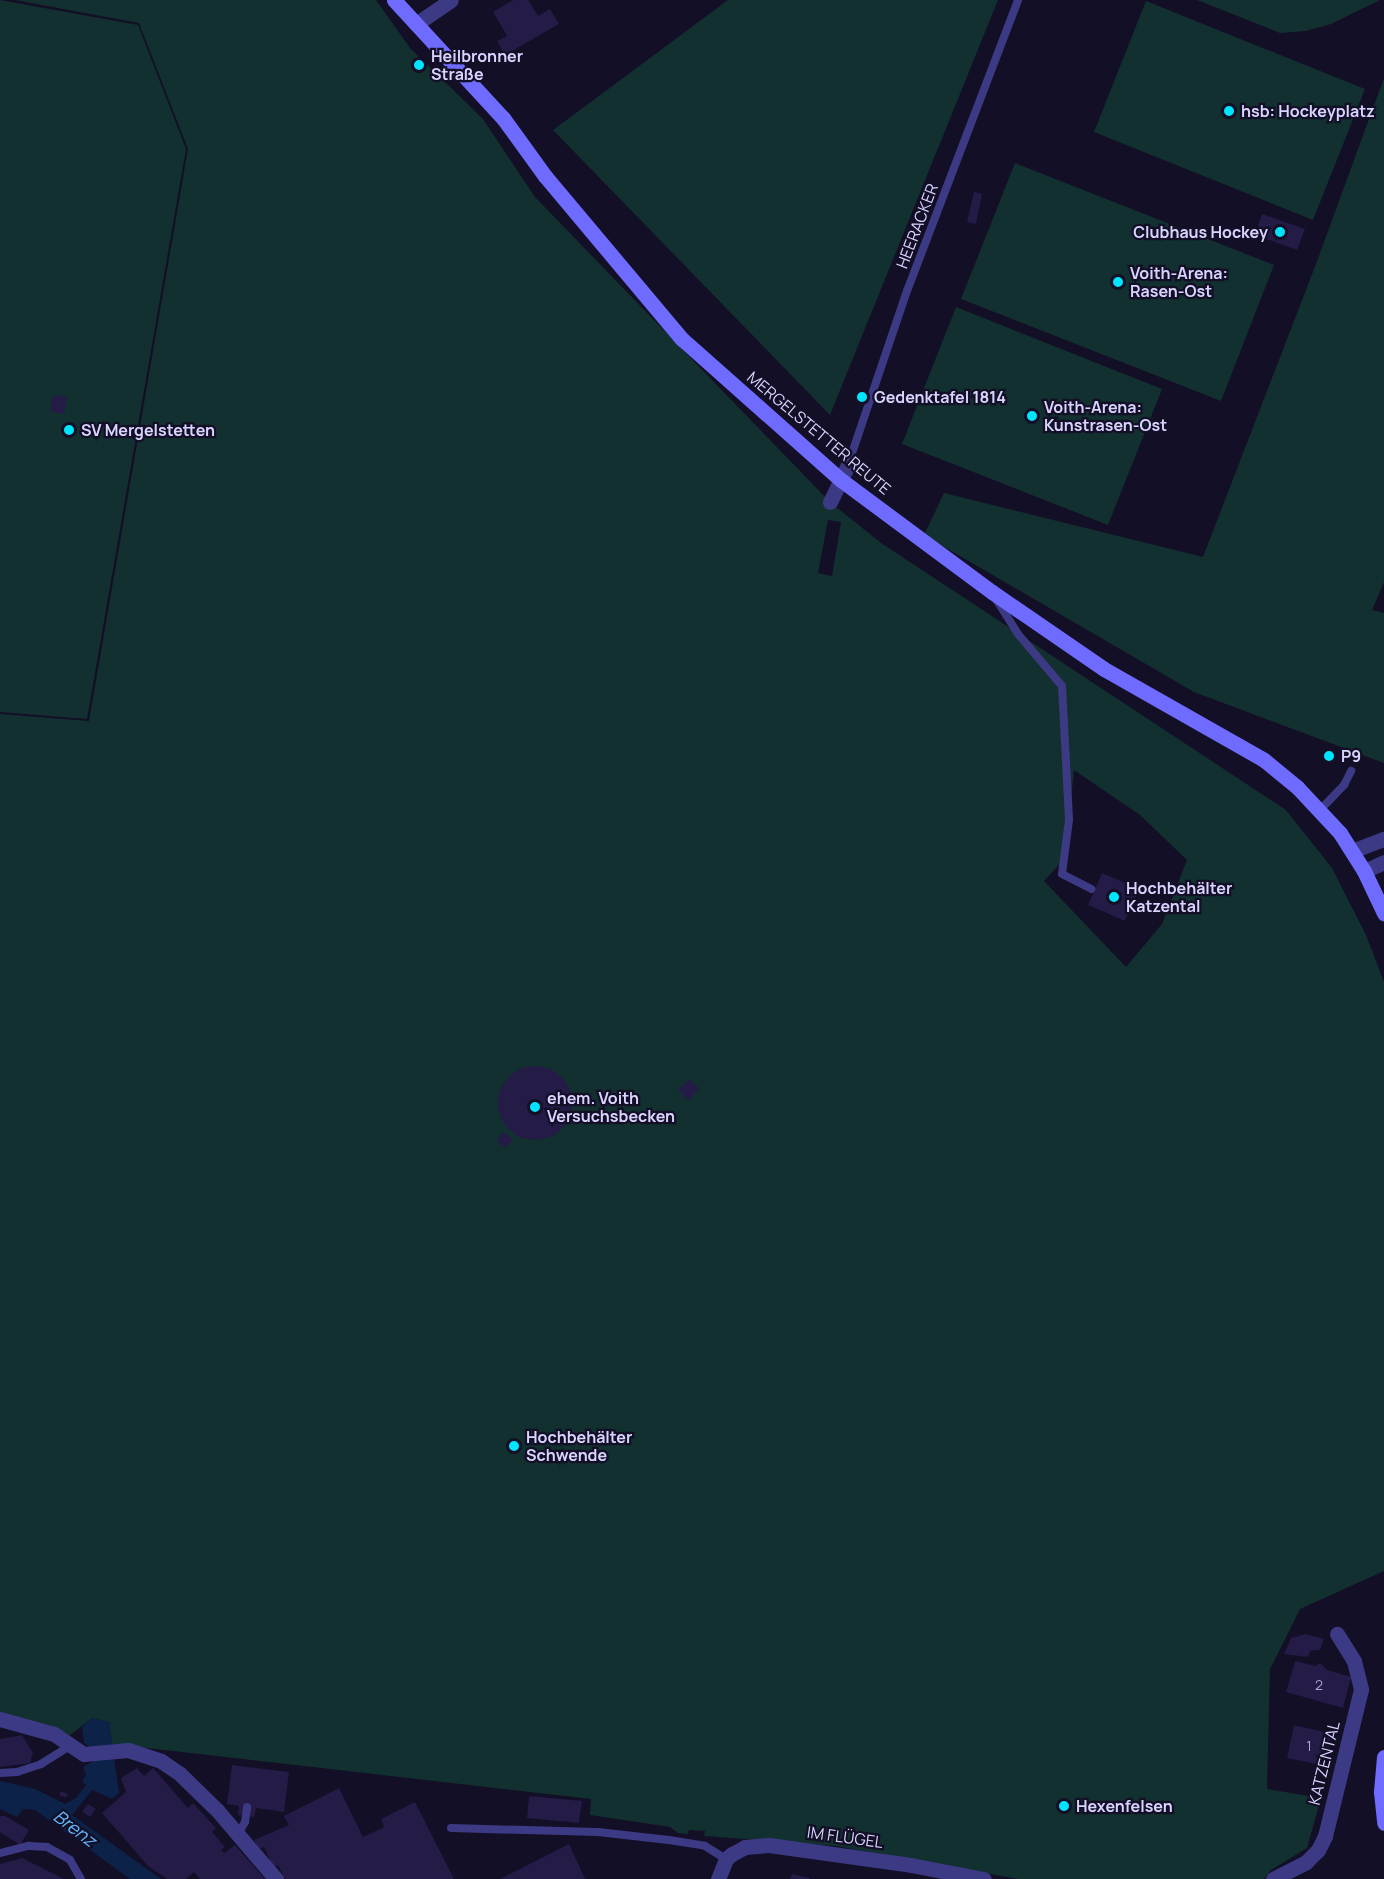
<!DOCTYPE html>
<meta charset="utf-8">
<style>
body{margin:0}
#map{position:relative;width:1384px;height:1879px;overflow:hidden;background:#130f26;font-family:Manrope,sans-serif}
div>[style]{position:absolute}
.green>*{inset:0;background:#12302f}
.water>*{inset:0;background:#0c2248}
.building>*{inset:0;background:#241b47}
.round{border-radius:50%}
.lane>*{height:8px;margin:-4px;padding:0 4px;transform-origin:4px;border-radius:4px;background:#3d3a85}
.street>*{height:15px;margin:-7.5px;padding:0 7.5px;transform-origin:7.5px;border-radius:7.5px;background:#3d3a85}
.secondary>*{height:15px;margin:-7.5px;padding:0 7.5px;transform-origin:7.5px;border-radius:7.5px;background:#6f6bff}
.dots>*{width:16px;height:16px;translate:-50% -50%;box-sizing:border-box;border:3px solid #130f26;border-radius:50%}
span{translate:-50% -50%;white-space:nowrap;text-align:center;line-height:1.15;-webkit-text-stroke:4.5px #130f26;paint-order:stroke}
.number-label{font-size:14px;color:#aca6d1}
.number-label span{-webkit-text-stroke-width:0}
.poi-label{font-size:16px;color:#d9d4ff;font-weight:700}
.left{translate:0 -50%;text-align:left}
.right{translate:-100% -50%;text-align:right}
.street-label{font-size:16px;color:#d9d4ff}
.water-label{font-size:18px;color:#62b6ff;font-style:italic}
</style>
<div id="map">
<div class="green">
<i style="clip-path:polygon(0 0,138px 25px,186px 149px,87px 719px,0 712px)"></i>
<i style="clip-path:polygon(evenodd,15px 0,376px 0,410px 48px,483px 119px,535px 197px,830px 502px,881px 543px,1286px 810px,1332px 868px,1366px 935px,1384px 982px,1384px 1571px,1300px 1609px,1270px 1669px,1267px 1789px,1321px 1798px,1307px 1848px,1271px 1870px,1264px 1879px,1018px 1879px,836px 1846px,704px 1836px,705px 1831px,689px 1830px,688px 1834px,678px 1833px,670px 1827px,590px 1815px,591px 1799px,112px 1744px,109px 1722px,92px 1718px,69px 1736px,0 1714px,0 714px,89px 721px,188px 149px,139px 23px,15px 0,828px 520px,841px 522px,832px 576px,818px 573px,828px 520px,15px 0,1074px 770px,1140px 815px,1187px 860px,1162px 924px,1126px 967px,1044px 881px,1065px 858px,1074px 770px)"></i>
<i style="clip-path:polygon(728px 0,998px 0,830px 415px,553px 130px)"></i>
<i style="clip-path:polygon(1197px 0,1380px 0,1331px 24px,1306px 31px,1280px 33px)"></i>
<i style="clip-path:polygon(1146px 1px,1365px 89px,1313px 220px,1094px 132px)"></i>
<i style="clip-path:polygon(1384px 78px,1384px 582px,1372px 610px,1384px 613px,1384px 763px,1194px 692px,924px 535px,944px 493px,1203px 557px,1316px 264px)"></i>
<i style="clip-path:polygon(1015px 163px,1274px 265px,1221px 401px,961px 299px)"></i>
<i style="clip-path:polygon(956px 307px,1162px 389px,1108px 525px,902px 444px)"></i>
</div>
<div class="water">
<i style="clip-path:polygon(92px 1718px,109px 1722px,119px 1793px,112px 1799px,92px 1790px,72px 1815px,161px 1879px,130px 1879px,35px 1810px,23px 1809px,17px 1817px,0 1809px,0 1781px,35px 1789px,65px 1804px,76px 1798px,86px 1785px,82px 1782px,86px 1775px,83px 1767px,94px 1761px,92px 1749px,84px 1743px,82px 1727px)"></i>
</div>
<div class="building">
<i style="clip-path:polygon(513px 0,528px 0,538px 16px,550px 9px,559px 24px,505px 55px,497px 41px,507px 36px,493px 12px)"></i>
<i style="clip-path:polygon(974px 192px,982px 194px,976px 224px,967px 222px)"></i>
<i style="clip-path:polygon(1262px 214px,1305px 229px,1297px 250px,1255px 235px)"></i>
<i style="clip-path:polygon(53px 395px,67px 397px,64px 414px,50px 411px)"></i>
<i style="clip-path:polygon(1102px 873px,1139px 889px,1125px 921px,1088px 905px)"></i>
<i class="round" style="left:498px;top:1066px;width:74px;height:74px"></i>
<i style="clip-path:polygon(689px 1079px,699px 1088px,689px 1100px,678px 1090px)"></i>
<i style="clip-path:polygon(503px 1132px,513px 1139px,506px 1148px,497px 1141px)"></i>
<i style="clip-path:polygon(1306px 1634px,1324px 1639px,1320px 1650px,1310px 1651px,1308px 1657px,1284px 1654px,1291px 1638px)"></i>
<i style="clip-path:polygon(1295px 1661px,1315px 1666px,1320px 1663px,1327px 1670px,1351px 1677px,1343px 1708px,1286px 1692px)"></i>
<i style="clip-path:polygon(1294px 1725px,1332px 1734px,1325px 1766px,1287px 1758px)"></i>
<i style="clip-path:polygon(22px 1735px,33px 1753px,30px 1763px,0 1767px,0 1739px)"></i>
<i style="clip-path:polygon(232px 1765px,289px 1772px,284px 1812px,256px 1808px,254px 1817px,238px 1815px,239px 1806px,227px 1804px)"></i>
<i style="clip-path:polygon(137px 1768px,144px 1776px,153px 1768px,188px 1808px,193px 1803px,216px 1828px,212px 1832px,225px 1847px,221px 1850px,224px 1853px,235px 1845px,265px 1879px,200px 1879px,194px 1872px,186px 1879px,167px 1879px,148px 1866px,102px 1813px,126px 1792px,121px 1778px)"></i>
<i style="clip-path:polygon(339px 1788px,363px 1837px,384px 1827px,381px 1819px,415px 1802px,454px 1879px,285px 1879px,278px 1865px,273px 1867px,264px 1847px,259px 1849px,254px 1840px,289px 1825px,284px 1816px)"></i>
<i style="clip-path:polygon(61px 1791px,68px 1794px,66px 1798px,59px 1795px)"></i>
<i style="clip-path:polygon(529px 1796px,582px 1801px,579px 1823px,527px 1818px)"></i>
<i style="clip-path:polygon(88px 1804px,96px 1809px,90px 1817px,82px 1812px)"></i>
<i style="clip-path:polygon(0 1816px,5px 1816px,29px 1830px,20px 1845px,0 1832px)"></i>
<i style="clip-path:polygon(569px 1844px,585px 1879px,500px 1879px)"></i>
<i style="clip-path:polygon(22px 1858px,64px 1879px,0 1879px,0 1864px)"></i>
<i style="clip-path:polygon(792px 1874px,810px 1878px,809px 1879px,790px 1879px)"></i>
</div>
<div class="lane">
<i style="left:848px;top:465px;width:184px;rotate:-71.3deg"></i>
<i style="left:907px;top:291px;width:311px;rotate:-69.1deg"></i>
<i style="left:996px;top:599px;width:41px;rotate:57.8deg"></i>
<i style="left:1018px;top:634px;width:68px;rotate:49.8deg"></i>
<i style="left:1062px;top:686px;width:134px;rotate:87deg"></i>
<i style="left:1069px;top:820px;width:54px;rotate:97.4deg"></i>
<i style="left:1062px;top:874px;width:33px;rotate:27deg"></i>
<i style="left:1320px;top:810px;width:35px;rotate:-46deg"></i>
<i style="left:1344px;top:785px;width:16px;rotate:-63deg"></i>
<i style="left:0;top:1773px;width:17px;rotate:-3deg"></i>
<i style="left:17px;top:1772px;width:25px;rotate:-18deg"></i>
<i style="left:41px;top:1764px;width:36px;rotate:-32deg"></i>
<i style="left:451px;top:1828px;width:147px;rotate:1.6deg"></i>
<i style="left:598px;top:1832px;width:71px;rotate:6.4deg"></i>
<i style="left:669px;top:1840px;width:36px;rotate:9deg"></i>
<i style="left:705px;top:1846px;width:25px;rotate:32deg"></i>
<i style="left:238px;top:1834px;width:14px;rotate:-60deg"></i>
<i style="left:245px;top:1822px;width:15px;rotate:-82deg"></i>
<i style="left:0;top:1853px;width:30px;rotate:-14deg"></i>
<i style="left:29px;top:1846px;width:18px;rotate:3deg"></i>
<i style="left:47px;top:1847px;width:26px;rotate:29deg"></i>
<i style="left:70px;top:1860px;width:22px;rotate:60deg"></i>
</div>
<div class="street">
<i style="left:416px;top:24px;width:42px;rotate:-34.4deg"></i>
<i style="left:830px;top:502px;width:41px;rotate:-64.1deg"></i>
<i style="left:1352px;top:851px;width:34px;rotate:-21deg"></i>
<i style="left:1364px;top:871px;width:22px;rotate:-24deg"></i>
<i style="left:0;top:1719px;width:56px;rotate:15.5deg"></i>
<i style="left:54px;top:1734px;width:36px;rotate:34deg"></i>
<i style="left:84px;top:1754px;width:44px;rotate:-5.2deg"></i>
<i style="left:128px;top:1750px;width:35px;rotate:18deg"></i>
<i style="left:161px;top:1761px;width:23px;rotate:34deg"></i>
<i style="left:180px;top:1774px;width:52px;rotate:44.2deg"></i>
<i style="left:217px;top:1810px;width:91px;rotate:49.5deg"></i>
<i style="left:718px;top:1879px;width:22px;rotate:-68deg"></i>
<i style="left:726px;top:1859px;width:8px;rotate:-40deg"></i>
<i style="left:732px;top:1854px;width:15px;rotate:-28deg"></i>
<i style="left:745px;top:1847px;width:24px;rotate:-5deg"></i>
<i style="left:769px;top:1845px;width:143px;rotate:8deg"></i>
<i style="left:911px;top:1865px;width:74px;rotate:10.9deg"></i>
<i style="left:1273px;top:1879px;width:37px;rotate:-27deg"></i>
<i style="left:1306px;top:1862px;width:17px;rotate:-45deg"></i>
<i style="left:1318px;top:1850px;width:16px;rotate:-63deg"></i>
<i style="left:1325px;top:1836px;width:151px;rotate:-76.2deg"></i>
<i style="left:1361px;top:1689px;width:29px;rotate:-104deg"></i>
<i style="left:1354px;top:1661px;width:32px;rotate:-122deg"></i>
</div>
<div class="secondary">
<i style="left:394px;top:0;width:161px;rotate:47.3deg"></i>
<i style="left:503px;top:118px;width:72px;rotate:54.1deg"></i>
<i style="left:545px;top:176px;width:213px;rotate:50deg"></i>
<i style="left:682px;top:339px;width:213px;rotate:41.6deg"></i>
<i style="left:841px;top:480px;width:188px;rotate:36.6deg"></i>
<i style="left:992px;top:592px;width:136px;rotate:34.5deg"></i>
<i style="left:1104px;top:669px;width:184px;rotate:29.6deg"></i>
<i style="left:1264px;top:760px;width:43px;rotate:39.3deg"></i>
<i style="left:1297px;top:787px;width:63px;rotate:46.9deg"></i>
<i style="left:1340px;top:833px;width:45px;rotate:57.7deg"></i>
<i style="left:1364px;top:871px;width:47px;rotate:64.5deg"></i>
<i style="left:1384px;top:1757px;width:35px;rotate:95deg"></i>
<i style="left:1381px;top:1792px;width:31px;rotate:84deg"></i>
</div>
<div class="dots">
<i style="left:419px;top:65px;background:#00e5ff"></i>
<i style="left:1229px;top:111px;background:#00e5ff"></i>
<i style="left:1280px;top:232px;background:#00e5ff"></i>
<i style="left:1118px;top:282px;background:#00e5ff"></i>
<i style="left:862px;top:397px;background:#00e5ff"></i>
<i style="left:1032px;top:416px;background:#00e5ff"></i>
<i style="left:69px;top:430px;background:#00e5ff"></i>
<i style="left:1329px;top:756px;background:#00e5ff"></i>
<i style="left:1114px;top:897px;background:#00e5ff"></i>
<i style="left:535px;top:1107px;background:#00e5ff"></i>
<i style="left:514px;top:1446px;background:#00e5ff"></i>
<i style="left:1064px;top:1806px;background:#00e5ff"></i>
</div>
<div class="number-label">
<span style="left:1319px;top:1685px">2</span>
<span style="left:1309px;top:1746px">1</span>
</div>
<div class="poi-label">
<span class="left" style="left:431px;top:65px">Heilbronner<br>Straße</span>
<span class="left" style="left:1241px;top:111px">hsb: Hockeyplatz</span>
<span class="right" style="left:1268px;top:232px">Clubhaus Hockey</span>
<span class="left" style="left:1130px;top:282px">Voith-Arena:<br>Rasen-Ost</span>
<span class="left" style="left:874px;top:397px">Gedenktafel 1814</span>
<span class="left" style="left:1044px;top:416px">Voith-Arena:<br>Kunstrasen-Ost</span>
<span class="left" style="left:81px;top:430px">SV Mergelstetten</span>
<span class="left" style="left:1341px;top:756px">P9</span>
<span class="left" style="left:1126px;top:897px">Hochbehälter<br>Katzental</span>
<span class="left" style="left:547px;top:1107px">ehem. Voith<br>Versuchsbecken</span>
<span class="left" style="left:526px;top:1446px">Hochbehälter<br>Schwende</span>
<span class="left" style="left:1076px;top:1806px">Hexenfelsen</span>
</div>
<div class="street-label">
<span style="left:917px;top:226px;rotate:-69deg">HEERACKER</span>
<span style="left:819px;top:433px;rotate:40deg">MERGELSTETTER REUTE</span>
<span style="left:1324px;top:1763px;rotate:-76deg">KATZENTAL</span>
<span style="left:845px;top:1837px;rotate:8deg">IM FLÜGEL</span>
</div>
<div class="water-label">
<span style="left:75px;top:1828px;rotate:37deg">Brenz</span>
</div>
</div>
